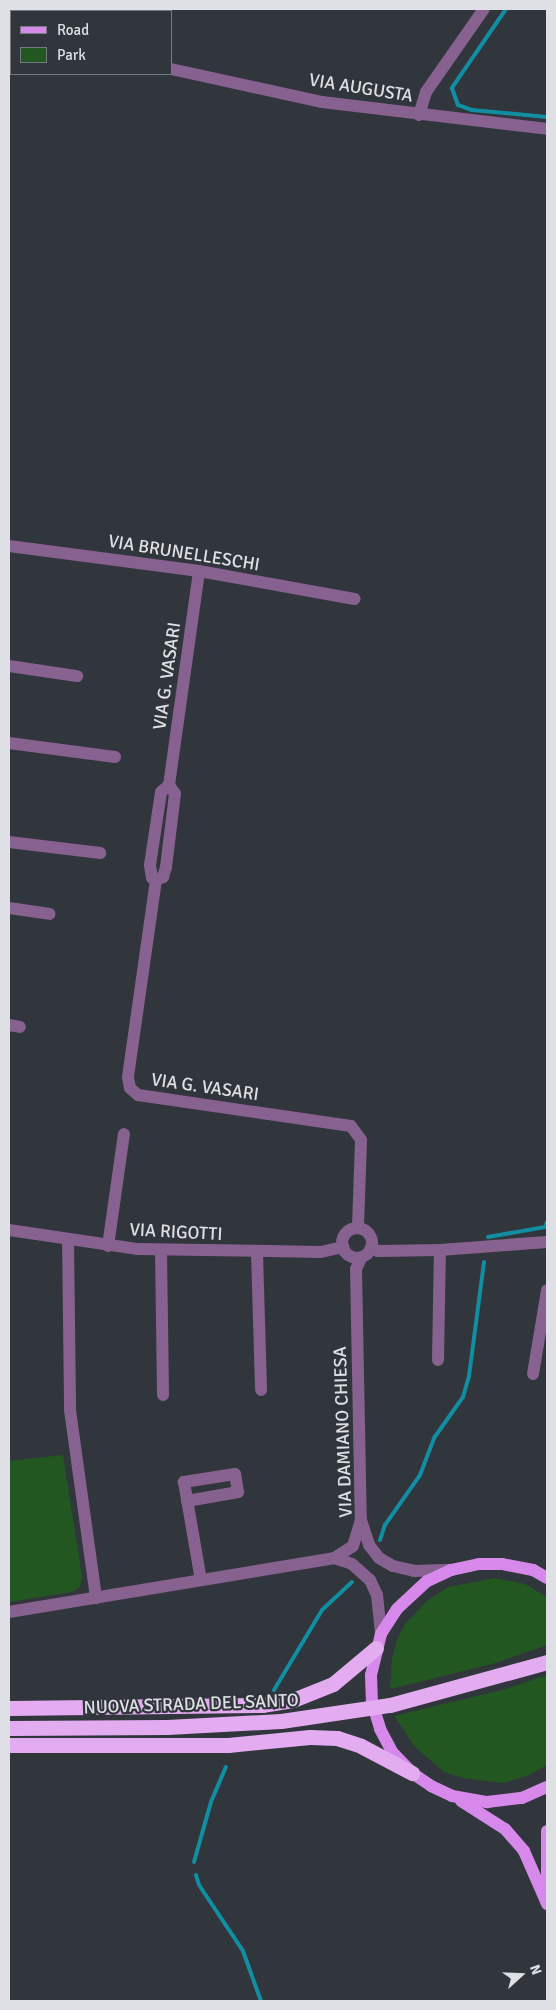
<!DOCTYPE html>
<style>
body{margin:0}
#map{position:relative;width:556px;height:2010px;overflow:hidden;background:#31353c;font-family:Signika,sans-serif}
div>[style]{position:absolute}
.green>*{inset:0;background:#235722}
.stream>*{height:4px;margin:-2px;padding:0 2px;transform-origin:2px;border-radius:2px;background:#118ea2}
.minor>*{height:12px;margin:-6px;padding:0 6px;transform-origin:6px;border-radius:6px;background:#876190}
.minor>.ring{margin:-6px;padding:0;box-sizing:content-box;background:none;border:12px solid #876190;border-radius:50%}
.major>*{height:12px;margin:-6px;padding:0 6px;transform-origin:6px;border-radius:6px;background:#d789eb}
.highway>*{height:15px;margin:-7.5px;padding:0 7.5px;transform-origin:7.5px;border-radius:7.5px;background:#e3acf1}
.highway-bridge>*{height:15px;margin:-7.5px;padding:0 7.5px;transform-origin:7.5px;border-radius:7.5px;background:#e3acf1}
span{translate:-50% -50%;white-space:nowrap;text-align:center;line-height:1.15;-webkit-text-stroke:4.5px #31353c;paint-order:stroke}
.street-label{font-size:18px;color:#dee0e5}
.frame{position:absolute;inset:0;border:10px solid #dee0e5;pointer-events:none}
.legend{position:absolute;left:10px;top:10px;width:162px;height:65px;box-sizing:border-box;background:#31353c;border:1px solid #767980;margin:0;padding:6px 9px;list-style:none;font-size:15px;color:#dee0e5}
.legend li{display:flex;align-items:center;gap:10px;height:25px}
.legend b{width:25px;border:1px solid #767980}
.north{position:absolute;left:496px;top:1950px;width:50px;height:50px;-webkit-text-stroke:4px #31353c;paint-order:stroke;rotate:70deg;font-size:14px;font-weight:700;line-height:20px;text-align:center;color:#dee0e5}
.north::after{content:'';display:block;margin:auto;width:18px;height:22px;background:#dee0e5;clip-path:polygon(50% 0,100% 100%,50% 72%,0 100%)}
</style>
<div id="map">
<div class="green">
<i style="clip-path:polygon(63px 1455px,82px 1576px,80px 1587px,72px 1592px,9px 1602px,9px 1461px)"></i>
<i style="clip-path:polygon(495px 1578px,525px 1584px,547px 1597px,547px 1645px,496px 1663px,390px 1689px,392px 1659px,397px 1640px,405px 1624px,428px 1600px,448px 1587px)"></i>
<i style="clip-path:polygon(547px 1675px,547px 1765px,527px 1776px,503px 1783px,462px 1778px,444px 1772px,415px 1747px,394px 1716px,506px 1689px)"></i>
</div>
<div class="stream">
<i style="left:506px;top:9px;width:96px;rotate:124.4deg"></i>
<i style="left:452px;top:88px;width:18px;rotate:71deg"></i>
<i style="left:458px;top:105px;width:15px;rotate:20deg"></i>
<i style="left:472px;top:110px;width:75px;rotate:5.3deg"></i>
<i style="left:488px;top:1237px;width:58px;rotate:-10deg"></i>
<i style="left:545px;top:1227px;width:5px;rotate:-68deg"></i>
<i style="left:380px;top:1540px;width:16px;rotate:-72deg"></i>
<i style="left:385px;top:1525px;width:61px;rotate:-55deg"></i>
<i style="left:420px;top:1475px;width:40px;rotate:-69deg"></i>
<i style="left:434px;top:1438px;width:50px;rotate:-54.7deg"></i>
<i style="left:463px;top:1397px;width:22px;rotate:-74deg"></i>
<i style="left:469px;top:1376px;width:115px;rotate:-82.5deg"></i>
<i style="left:274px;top:1690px;width:93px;rotate:-59deg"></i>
<i style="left:322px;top:1610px;width:41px;rotate:-43deg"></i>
<i style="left:194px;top:1862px;width:62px;rotate:-74.2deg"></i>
<i style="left:211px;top:1802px;width:38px;rotate:-67deg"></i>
<i style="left:196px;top:1875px;width:10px;rotate:73deg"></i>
<i style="left:199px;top:1885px;width:79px;rotate:56.3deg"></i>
<i style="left:243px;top:1951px;width:53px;rotate:70.2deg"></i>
</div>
<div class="minor">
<i style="left:9px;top:39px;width:2px;rotate:27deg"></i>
<i style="left:171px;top:69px;width:155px;rotate:12.3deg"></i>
<i style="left:322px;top:102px;width:227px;rotate:6.8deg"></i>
<i style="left:419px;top:115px;width:24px;rotate:-73deg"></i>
<i style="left:426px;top:92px;width:101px;rotate:-55.1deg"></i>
<i style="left:9px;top:546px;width:192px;rotate:7.5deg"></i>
<i style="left:199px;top:571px;width:158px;rotate:10.2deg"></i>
<i style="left:9px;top:666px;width:69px;rotate:8.4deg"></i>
<i style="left:9px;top:743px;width:107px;rotate:7.5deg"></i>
<i style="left:169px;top:785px;width:216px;rotate:-82deg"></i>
<i style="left:9px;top:842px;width:92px;rotate:6.9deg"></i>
<i style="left:156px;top:880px;width:199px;rotate:98.1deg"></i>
<i style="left:128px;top:1077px;width:11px;rotate:80deg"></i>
<i style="left:130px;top:1088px;width:11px;rotate:41deg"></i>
<i style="left:138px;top:1095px;width:215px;rotate:8.3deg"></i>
<i style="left:351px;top:1126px;width:17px;rotate:54deg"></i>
<i style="left:361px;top:1140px;width:88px;rotate:92deg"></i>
<i style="left:156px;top:880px;width:4px;rotate:-153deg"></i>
<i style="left:152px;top:878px;width:13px;rotate:-99deg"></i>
<i style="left:150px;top:865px;width:74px;rotate:-81.4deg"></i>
<i style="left:161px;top:792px;width:11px;rotate:-41deg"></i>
<i style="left:156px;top:880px;width:8px;rotate:-23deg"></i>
<i style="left:163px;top:877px;width:10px;rotate:-73deg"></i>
<i style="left:166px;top:867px;width:74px;rotate:-83deg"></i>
<i style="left:175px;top:794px;width:11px;rotate:-124deg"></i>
<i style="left:9px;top:908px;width:41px;rotate:8.3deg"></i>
<i style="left:9px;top:1025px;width:11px;rotate:10deg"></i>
<i class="ring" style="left:342px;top:1228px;width:18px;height:18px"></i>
<i style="left:9px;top:1230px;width:129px;rotate:8.4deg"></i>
<i style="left:137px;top:1249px;width:184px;rotate:0.9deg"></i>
<i style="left:321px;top:1252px;width:23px;rotate:-13deg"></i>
<i style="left:68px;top:1239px;width:171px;rotate:89.3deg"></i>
<i style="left:70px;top:1410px;width:190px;rotate:82.1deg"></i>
<i style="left:108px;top:1246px;width:113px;rotate:-81.9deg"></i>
<i style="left:371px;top:1248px;width:8px;rotate:23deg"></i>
<i style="left:378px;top:1251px;width:62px;rotate:-0.9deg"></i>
<i style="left:440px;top:1250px;width:107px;rotate:-4.3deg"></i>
<i style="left:161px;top:1250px;width:145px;rotate:89.2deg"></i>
<i style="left:257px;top:1253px;width:137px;rotate:88.3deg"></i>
<i style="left:361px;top:1258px;width:12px;rotate:114deg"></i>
<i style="left:356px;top:1269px;width:251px;rotate:88.9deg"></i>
<i style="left:361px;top:1520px;width:26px;rotate:72deg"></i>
<i style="left:369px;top:1545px;width:16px;rotate:52deg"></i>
<i style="left:379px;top:1558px;width:16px;rotate:30deg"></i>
<i style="left:393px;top:1566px;width:22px;rotate:13deg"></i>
<i style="left:414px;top:1571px;width:37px;rotate:-2deg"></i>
<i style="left:438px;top:1360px;width:110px;rotate:-89deg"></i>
<i style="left:533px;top:1374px;width:85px;rotate:-80.5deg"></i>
<i style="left:187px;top:1501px;width:52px;rotate:-10deg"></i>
<i style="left:238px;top:1492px;width:18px;rotate:-99deg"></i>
<i style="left:235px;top:1474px;width:52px;rotate:171.1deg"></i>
<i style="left:184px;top:1482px;width:99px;rotate:80.2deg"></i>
<i style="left:334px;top:1558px;width:19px;rotate:18deg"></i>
<i style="left:352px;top:1564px;width:24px;rotate:42deg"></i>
<i style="left:370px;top:1580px;width:17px;rotate:65deg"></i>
<i style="left:377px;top:1595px;width:39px;rotate:84deg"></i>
<i style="left:9px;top:1612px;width:329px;rotate:-9.4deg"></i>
<i style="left:334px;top:1558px;width:22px;rotate:-32deg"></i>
<i style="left:353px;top:1546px;width:27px;rotate:-73deg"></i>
</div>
<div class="major">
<i style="left:547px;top:1578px;width:16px;rotate:-150deg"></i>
<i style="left:533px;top:1570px;width:32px;rotate:-169deg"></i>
<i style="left:502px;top:1564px;width:23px;rotate:180deg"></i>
<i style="left:479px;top:1564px;width:29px;rotate:168deg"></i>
<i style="left:451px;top:1570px;width:26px;rotate:155deg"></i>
<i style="left:427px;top:1581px;width:41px;rotate:137deg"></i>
<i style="left:397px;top:1609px;width:30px;rotate:123deg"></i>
<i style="left:381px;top:1634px;width:42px;rotate:103.7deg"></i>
<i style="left:371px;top:1675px;width:27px;rotate:88deg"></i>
<i style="left:372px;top:1702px;width:28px;rotate:73deg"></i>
<i style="left:380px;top:1729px;width:27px;rotate:62deg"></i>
<i style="left:393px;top:1753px;width:28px;rotate:46deg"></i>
<i style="left:412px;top:1773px;width:23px;rotate:34deg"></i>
<i style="left:431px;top:1786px;width:23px;rotate:25deg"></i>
<i style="left:452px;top:1796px;width:36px;rotate:10deg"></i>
<i style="left:487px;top:1802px;width:35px;rotate:-7deg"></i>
<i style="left:522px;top:1798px;width:27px;rotate:-24deg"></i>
<i style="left:461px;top:1801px;width:52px;rotate:32.5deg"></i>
<i style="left:505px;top:1829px;width:29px;rotate:49deg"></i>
<i style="left:524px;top:1851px;width:58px;rotate:66.5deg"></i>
<i style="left:547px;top:1831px;width:62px;rotate:90deg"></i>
</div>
<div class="highway">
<i style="left:9px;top:1708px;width:253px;rotate:-0.7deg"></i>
<i style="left:262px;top:1705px;width:31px;rotate:-9deg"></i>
<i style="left:293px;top:1700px;width:43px;rotate:-21.8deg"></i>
<i style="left:333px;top:1684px;width:56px;rotate:-39.9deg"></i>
<i style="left:9px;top:1745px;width:219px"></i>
<i style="left:228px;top:1745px;width:82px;rotate:-5.6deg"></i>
<i style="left:310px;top:1737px;width:27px;rotate:2deg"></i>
<i style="left:337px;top:1738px;width:25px;rotate:18deg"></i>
<i style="left:361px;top:1746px;width:58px;rotate:27.9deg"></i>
</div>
<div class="highway-bridge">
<i style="left:9px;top:1728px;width:158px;rotate:-0.4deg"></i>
<i style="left:167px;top:1727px;width:114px;rotate:-3deg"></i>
<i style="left:281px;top:1721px;width:110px;rotate:-8.4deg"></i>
<i style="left:390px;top:1705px;width:163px;rotate:-15.3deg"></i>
</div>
<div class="street-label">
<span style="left:361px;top:88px;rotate:9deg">VIA AUGUSTA</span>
<span style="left:184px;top:553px;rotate:9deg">VIA BRUNELLESCHI</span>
<span style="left:167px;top:676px;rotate:-82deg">VIA G. VASARI</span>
<span style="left:205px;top:1087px;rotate:8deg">VIA G. VASARI</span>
<span style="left:176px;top:1232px;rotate:3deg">VIA RIGOTTI</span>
<span style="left:343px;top:1432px;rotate:-92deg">VIA DAMIANO CHIESA</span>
<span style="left:191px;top:1704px;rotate:-2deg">NUOVA STRADA DEL SANTO</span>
</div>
<div class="frame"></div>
<ul class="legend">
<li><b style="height:6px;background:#d789eb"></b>Road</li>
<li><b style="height:14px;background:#235722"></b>Park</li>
</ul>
<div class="north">N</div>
</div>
